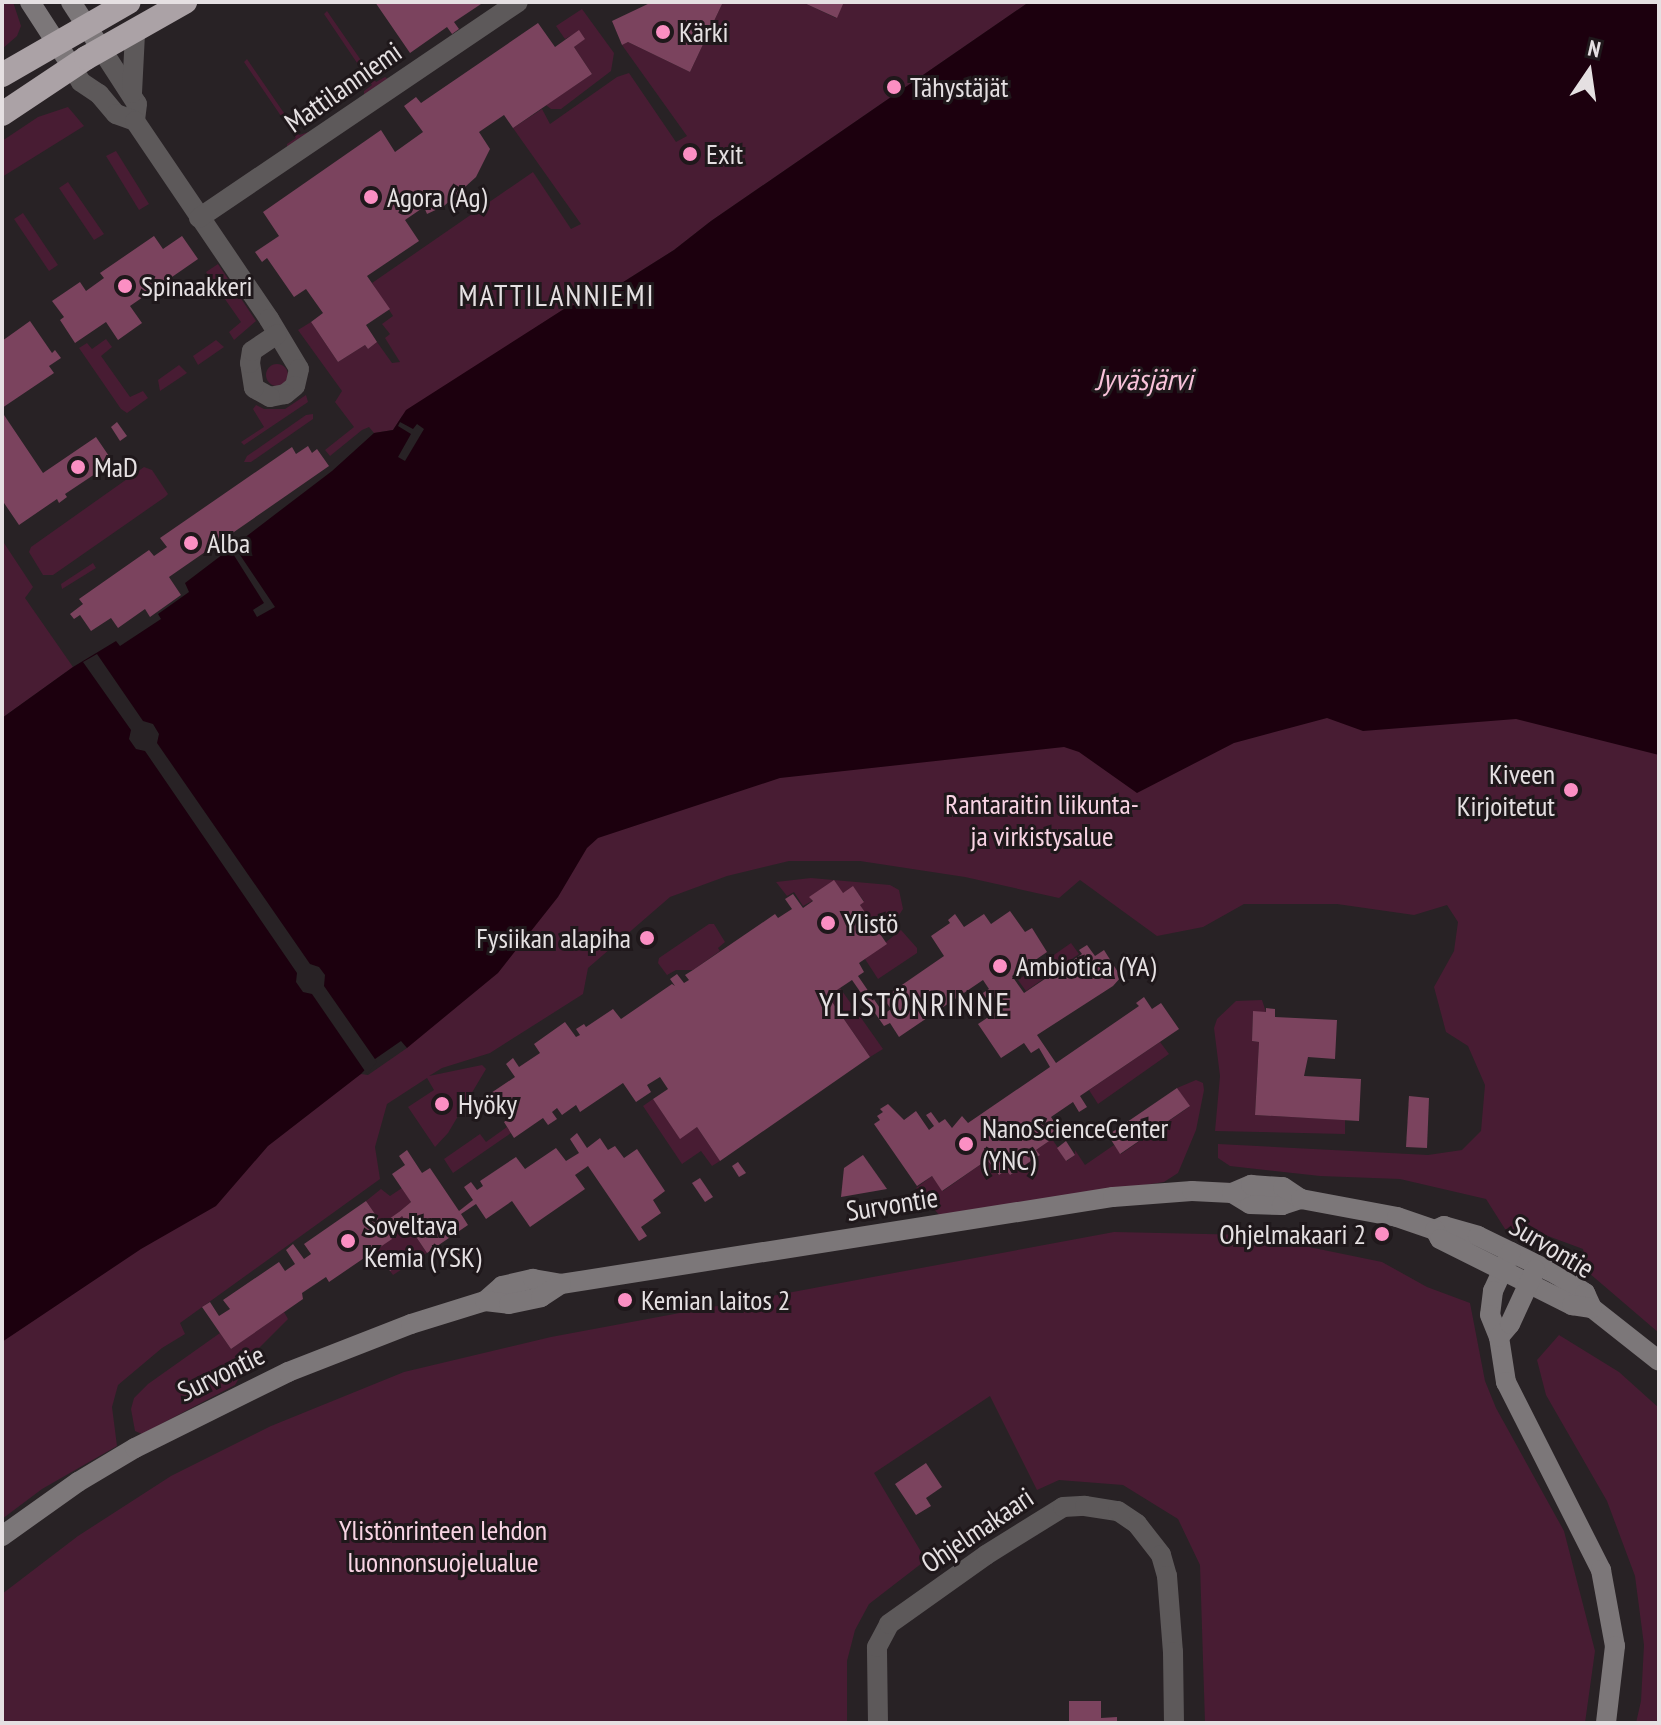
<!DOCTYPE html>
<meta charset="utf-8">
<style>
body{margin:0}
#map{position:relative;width:1661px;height:1725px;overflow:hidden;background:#282225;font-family:"PT Sans Narrow",sans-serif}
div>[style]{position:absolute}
.green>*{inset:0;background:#481c33}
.round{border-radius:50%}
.water>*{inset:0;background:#1c000e}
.pier>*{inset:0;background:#282225}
.building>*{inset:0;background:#7b435e}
.street>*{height:20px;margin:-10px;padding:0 10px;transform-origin:10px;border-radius:10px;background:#5d595a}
.secondary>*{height:20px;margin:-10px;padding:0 10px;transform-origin:10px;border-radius:10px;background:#7c7779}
.highway>*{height:24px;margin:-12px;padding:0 12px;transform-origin:12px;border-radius:12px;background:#aba2a6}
.dots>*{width:22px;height:22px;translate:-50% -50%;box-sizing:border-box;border:4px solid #1f181b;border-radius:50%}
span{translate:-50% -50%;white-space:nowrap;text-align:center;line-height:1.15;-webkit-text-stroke:6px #1f181b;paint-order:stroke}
.poi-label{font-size:28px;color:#e5e0e2}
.left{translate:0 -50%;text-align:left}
.right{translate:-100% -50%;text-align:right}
.street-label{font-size:28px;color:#e5e0e2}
.park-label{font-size:28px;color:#f9d4e4}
.neighbourhood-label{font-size:30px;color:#e5e0e2;letter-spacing:2px}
.water-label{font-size:30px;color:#f9c2da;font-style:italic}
.quarter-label{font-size:32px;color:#e5e0e2;letter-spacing:2px}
.frame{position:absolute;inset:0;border:4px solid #e5e0e2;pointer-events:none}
.north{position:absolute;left:1549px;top:32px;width:80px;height:80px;-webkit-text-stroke:6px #1f181b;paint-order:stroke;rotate:13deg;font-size:22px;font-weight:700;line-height:32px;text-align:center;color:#e5e0e2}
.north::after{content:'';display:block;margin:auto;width:28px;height:36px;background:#e5e0e2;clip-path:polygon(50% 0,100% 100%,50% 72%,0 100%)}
</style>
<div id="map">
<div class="green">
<i style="clip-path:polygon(2px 2px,13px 2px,21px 26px,17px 36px,2px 49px)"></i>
<i style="clip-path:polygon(723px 2px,802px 2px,836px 18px,844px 2px,1029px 2px,711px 221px,674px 250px,609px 291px,564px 309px,402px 416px,393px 430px,374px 433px,369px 427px,362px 430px,330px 456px,325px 450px,354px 427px,335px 402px,342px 391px,298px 330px,311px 322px,338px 362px,365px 345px,368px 349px,377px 342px,392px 363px,400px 362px,385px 338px,390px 334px,382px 324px,393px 316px,372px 283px,533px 172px,571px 229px,581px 224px,513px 128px,542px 109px,550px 124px,617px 77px,629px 73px,676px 142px,687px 136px,622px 45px,628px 42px,690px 72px)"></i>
<i style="clip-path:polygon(582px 9px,614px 53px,611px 71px,561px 109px,551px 109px,546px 105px,592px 74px,574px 47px,584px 39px,579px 31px,565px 39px,556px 26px)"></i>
<i style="clip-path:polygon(327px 11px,376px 82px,385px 77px,388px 79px,364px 95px,364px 91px,372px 85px,324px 14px)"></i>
<i style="clip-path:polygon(247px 59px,299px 135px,312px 131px,287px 149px,287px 144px,296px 138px,244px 62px)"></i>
<i style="clip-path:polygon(68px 107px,84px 126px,2px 177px,2px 141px,38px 117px)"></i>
<i style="clip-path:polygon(116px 151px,149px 204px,139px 210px,106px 156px)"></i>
<i style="clip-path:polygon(68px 182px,104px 234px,94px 240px,59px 188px)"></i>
<i style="clip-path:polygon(23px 213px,58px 265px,49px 271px,14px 219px)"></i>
<i style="clip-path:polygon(218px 264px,256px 321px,234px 340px,229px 332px,241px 322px,206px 272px)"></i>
<i style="clip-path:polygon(106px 339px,112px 347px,101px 356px,130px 397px,143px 391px,148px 398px,127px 413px,121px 409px,79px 348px,87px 343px,92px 349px)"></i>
<i style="clip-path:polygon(216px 340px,224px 347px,198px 365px,193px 356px)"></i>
<i class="round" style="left:266px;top:364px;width:22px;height:22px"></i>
<i style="clip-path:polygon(179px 365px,187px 373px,160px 391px,158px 380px)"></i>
<i style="clip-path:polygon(306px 395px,308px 402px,244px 445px,241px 442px,264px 427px,253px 409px,256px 405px,264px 409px,285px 409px)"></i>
<i style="clip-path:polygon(313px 414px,313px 419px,251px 462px,244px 462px,247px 456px,306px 415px)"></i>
<i style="clip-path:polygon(144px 467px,152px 470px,168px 494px,165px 497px,53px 575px,43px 575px,29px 552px,31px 547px)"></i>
<i style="clip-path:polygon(2px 540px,33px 587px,25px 598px,73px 667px,2px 718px)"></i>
<i style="clip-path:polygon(93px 563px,96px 568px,62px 589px,61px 584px)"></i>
<i style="clip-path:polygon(1659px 649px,1659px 1333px,1589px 1273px,1583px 1249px,1529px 1229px,1505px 1229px,1486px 1199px,1400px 1179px,1320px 1176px,1230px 1166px,1218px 1158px,1218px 1144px,1428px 1155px,1462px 1150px,1481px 1131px,1485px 1085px,1468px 1046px,1446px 1032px,1434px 987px,1454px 951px,1458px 922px,1447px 905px,1414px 915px,1337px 904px,1244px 904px,1203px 927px,1157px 936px,1080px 880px,1059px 898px,965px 877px,860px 861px,789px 861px,727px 876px,670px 897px,588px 968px,583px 994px,490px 1053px,442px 1068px,429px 1076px,482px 1065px,486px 1069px,448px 1133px,435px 1147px,408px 1107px,434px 1090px,427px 1078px,387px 1104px,375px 1147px,380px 1179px,180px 1323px,185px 1334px,162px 1348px,118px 1385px,112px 1407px,117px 1446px,42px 1489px,2px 1519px,2px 1318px,256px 1127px,361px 1074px,368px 1075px,407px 1048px,577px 795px)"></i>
<i style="clip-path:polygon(811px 878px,890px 885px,899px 890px,903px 909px,895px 921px,878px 932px,860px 905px,864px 901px,853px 887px,843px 893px,810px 897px,812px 901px,803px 906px,794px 892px,787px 896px,776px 882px)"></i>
<i style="clip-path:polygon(709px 924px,714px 924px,725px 942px,718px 948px,720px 951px,693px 970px,676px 970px,667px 975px,658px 963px,659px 958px)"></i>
<i style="clip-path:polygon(901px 930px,917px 948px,917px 953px,878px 979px,865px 959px)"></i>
<i style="clip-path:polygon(1071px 943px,1079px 954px,1026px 991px,1018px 980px)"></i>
<i style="clip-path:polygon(840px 988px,883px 1049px,870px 1057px,828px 996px)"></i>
<i style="clip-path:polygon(1262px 1000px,1266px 1012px,1253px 1012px,1252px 1041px,1259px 1042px,1255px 1115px,1345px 1120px,1345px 1134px,1215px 1131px,1220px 1076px,1214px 1028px,1217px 1019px,1236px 1001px)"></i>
<i style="clip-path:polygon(1160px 1042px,1169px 1054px,1098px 1104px,1089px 1090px)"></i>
<i style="clip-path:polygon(1196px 1080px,1203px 1083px,1204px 1090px,1196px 1130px,1178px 1173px,1164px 1182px,940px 1216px,916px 1188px,932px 1176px,943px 1191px,987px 1160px,998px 1175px,1006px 1170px,1010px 1175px,1039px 1156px,1036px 1150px,1052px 1139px,1067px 1161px,1075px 1155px,1075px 1150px,1085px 1165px,1114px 1145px,1121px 1154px,1189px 1107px,1177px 1088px)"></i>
<i style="clip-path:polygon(653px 1099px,680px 1138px,697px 1127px,720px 1161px,712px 1166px,701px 1151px,682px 1164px,643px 1106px)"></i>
<i style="clip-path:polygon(507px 1127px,511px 1133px,453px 1173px,444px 1159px,480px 1134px,486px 1142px)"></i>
<i style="clip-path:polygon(402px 1188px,411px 1202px,399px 1212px,427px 1253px,393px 1275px,390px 1271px,401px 1264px,396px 1256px,385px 1263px,375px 1250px,385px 1229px,394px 1230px,395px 1225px,391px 1219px,382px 1224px,366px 1201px,381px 1189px,390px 1196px)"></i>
<i style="clip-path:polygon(1114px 1232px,1251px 1235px,1382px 1262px,1427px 1287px,1470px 1303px,1485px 1381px,1496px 1408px,1564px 1531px,1595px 1651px,1585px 1723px,1205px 1723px,1200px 1565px,1178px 1519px,1123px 1485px,1059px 1480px,1037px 1490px,990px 1396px,874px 1473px,926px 1560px,869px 1604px,855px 1630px,847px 1661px,847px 1723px,2px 1723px,2px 1594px,78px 1536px,171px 1476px,271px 1426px,404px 1372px,551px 1337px)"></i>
<i style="clip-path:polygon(284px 1312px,288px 1319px,253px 1354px,235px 1385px,142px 1434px,135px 1431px,131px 1409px,134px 1398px,148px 1384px,220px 1333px,231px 1349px)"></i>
<i style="clip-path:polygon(1559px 1335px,1619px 1372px,1659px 1408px,1659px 1723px,1636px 1723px,1641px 1701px,1644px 1645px,1635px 1576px,1607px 1501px,1546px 1395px,1537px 1360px)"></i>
</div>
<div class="water">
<i style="clip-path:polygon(1029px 2px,1659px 2px,1659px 755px,1516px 719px,1363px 731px,1327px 718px,1234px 743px,1137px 793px,1079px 752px,1064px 747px,780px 778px,598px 838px,587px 848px,558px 897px,498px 973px,407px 1048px,401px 1041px,375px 1059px,361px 1074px,268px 1146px,216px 1206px,141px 1249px,2px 1342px,2px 718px,73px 667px,116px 641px,120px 646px,161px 619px,158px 614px,189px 592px,185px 583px,332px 471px,374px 433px,393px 430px,406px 410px,564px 309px,609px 291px,674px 250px,711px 221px)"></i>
</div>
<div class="pier">
<i style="clip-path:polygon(400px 422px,413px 429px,417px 424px,424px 429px,405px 461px,398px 457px,411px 434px,398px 426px)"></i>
<i style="clip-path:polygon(234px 546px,275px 607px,257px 617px,253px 610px,264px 603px,230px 549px)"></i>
<i style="clip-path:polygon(97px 654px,143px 721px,153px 724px,159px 734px,157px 743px,310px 964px,319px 967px,325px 975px,324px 986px,377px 1062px,367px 1074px,312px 994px,303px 992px,296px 982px,297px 973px,145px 751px,136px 749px,129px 739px,131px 730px,83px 662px)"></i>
</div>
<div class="building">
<i style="clip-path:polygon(375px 2px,484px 2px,454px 22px,459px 29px,452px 34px,447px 27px,410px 53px)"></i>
<i style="clip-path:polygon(652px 2px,723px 2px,690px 72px,628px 42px,622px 45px,612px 21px)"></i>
<i style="clip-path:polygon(802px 2px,844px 2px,837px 18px)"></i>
<i style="clip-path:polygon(538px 23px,555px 47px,579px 30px,585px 39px,574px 47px,592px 74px,513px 128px,504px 115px,479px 132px,490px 149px,476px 177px,444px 206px,427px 214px,424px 207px,405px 220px,419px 241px,367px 276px,390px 309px,366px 325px,377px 342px,368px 349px,365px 345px,338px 362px,311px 322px,323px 313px,306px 289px,294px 297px,267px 258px,262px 262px,255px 252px,279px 236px,263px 212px,381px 130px,395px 152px,423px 132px,404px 106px,416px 97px,421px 103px)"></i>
<i style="clip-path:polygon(154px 236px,163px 249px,182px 236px,198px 259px,130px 306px,142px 323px,118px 340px,106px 322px,75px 343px,60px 320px,64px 317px,52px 301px,80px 282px,86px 291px,104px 278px,100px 273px)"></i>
<i style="clip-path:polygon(30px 321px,52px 353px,55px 350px,61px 358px,49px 366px,54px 373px,2px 408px,2px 341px)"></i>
<i style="clip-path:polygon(2px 412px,43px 473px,96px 437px,113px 462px,65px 494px,67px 497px,59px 503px,57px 499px,19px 525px,2px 500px)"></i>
<i style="clip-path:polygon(117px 422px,127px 436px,120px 441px,111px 427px)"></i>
<i style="clip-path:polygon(308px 446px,312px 453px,317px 449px,329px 466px,169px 577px,181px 595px,150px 617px,145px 609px,118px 628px,111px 618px,91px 631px,80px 615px,74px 619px,70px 614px,83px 604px,79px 599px,149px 550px,154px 556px,167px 547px,160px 538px,292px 447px,296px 454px)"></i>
<i style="clip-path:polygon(834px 880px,843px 893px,853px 886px,864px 902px,860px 905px,887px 944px,859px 963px,864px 972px,858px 976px,884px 1014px,891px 1009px,883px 998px,944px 956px,931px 936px,950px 923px,948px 920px,955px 914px,964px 927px,984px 914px,991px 924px,1010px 911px,1025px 932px,1032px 928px,1047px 952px,1012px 976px,1024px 993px,1082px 954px,1079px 950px,1087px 945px,1095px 956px,1104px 950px,1121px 977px,1113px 986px,1037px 1035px,1056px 1063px,1139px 1006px,1136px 1003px,1144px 997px,1152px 1009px,1161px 1003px,1179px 1029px,1080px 1096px,1087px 1107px,1079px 1112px,1073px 1102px,1051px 1117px,1058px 1128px,1055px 1131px,1058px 1135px,1036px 1150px,1040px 1155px,1010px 1175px,1006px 1170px,999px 1175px,987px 1160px,942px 1191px,932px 1176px,917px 1186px,874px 1124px,880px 1120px,877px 1116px,883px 1112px,880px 1109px,888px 1104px,904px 1120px,916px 1111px,929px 1130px,934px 1126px,926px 1115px,931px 1112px,939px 1123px,945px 1119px,952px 1128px,962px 1116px,968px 1123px,1050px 1067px,1039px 1048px,1031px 1053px,1024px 1043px,1001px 1058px,978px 1024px,1002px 1008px,993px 995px,967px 1013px,963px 1006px,989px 989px,983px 980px,899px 1037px,890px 1023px,884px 1026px,852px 980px,828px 996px,870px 1057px,720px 1161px,697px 1127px,680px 1139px,653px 1099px,668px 1089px,660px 1077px,647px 1085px,651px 1092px,636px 1102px,623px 1083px,580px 1112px,576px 1105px,562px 1115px,557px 1108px,552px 1112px,557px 1119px,548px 1125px,543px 1118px,514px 1138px,504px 1122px,508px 1119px,491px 1093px,515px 1077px,506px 1064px,513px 1058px,519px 1067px,540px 1053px,534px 1044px,565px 1022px,576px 1037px,580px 1035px,576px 1029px,584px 1024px,586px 1027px,613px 1009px,621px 1019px,672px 984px,675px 986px,670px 979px,677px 974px,684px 983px,689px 980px,685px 975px,693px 970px,775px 914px,778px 918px,792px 909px,785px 899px,793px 894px,803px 908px,813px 901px,809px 897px)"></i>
<i style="clip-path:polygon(1266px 1008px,1275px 1009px,1275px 1017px,1337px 1020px,1335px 1059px,1308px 1057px,1304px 1076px,1361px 1079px,1359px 1121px,1255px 1115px,1259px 1042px,1252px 1041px,1253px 1011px,1266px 1012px)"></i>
<i style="clip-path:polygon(1177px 1088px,1190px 1106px,1120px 1154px,1108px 1135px)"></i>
<i style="clip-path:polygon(1409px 1096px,1429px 1098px,1427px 1148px,1406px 1147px)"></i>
<i style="clip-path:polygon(577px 1133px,587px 1148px,600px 1138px,608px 1150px,615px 1146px,624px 1158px,637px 1149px,665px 1191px,653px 1200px,661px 1213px,641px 1227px,647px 1236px,639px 1241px,588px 1166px,575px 1175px,585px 1189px,530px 1227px,512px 1201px,486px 1219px,476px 1204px,461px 1214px,468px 1225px,427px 1253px,402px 1216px,394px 1223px,394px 1230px,385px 1229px,392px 1239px,329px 1282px,326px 1277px,302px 1293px,303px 1299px,231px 1349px,202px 1307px,210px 1302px,219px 1316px,230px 1309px,223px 1300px,279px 1262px,285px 1271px,295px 1264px,286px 1250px,293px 1244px,304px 1259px,311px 1254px,304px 1244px,366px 1201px,382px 1224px,399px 1212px,411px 1202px,392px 1174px,405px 1165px,399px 1156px,407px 1150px,422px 1173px,430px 1168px,459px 1211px,473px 1200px,464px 1187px,471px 1182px,477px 1190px,483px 1186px,480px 1181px,516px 1157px,525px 1169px,556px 1148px,566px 1161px,579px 1153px,570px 1139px)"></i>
<i style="clip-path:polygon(1066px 1141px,1075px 1155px,1066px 1161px,1057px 1148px)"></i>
<i style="clip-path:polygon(863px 1155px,887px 1189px,841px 1197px,844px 1168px)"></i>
<i style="clip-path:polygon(738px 1162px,746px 1173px,739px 1177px,732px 1166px)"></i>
<i style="clip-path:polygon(700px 1178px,713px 1197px,705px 1202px,692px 1183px)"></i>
<i style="clip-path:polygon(459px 1250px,464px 1257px,456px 1263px,451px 1256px)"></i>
<i style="clip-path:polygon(396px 1256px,401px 1264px,390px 1271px,385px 1263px)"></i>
<i style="clip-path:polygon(926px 1463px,942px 1487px,926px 1498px,931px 1506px,916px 1515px,895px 1484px)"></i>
<i style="clip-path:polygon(1069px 1701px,1101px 1701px,1101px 1718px,1117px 1717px,1117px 1723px,1069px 1723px)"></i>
</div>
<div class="street">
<i style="left:102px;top:50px;width:64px;rotate:57.1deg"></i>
<i style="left:137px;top:104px;width:17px;rotate:97deg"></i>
<i style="left:72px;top:67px;width:17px;rotate:59deg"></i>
<i style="left:81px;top:82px;width:22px;rotate:34deg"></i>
<i style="left:99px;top:94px;width:26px;rotate:50deg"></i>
<i style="left:116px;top:114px;width:20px;rotate:20deg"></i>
<i style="left:135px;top:121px;width:239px;rotate:55.9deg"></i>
<i style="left:269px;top:319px;width:58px;rotate:59deg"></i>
<i style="left:299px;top:369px;width:17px;rotate:103deg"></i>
<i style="left:295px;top:386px;width:13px;rotate:141deg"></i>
<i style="left:285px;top:394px;width:15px;rotate:169deg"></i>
<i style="left:270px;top:397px;width:18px;rotate:-151deg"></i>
<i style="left:254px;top:388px;width:25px;rotate:-99deg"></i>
<i style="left:250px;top:363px;width:12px;rotate:-81deg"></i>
<i style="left:252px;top:351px;width:30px;rotate:-34deg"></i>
<i style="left:132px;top:93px;width:60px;rotate:-87.1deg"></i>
<i style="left:199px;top:218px;width:385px;rotate:-34.1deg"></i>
<i style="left:878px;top:1723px;width:76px;rotate:-90.8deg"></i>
<i style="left:877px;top:1647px;width:26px;rotate:-62deg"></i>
<i style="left:889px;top:1624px;width:119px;rotate:-35.4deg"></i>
<i style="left:986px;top:1555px;width:91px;rotate:-31.9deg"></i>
<i style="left:1063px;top:1507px;width:22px;rotate:-3deg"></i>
<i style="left:1085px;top:1506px;width:33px;rotate:9deg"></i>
<i style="left:1118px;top:1511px;width:23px;rotate:34deg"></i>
<i style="left:1137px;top:1524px;width:39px;rotate:52deg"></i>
<i style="left:1161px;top:1555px;width:22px;rotate:74deg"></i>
<i style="left:1167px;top:1576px;width:76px;rotate:85.5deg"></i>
<i style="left:1173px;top:1652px;width:71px;rotate:89.2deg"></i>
</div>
<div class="secondary">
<i style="left:30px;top:2px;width:77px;rotate:57.1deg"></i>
<i style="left:71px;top:2px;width:57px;rotate:57.1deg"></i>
<i style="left:1232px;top:1193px;width:21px;rotate:31deg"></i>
<i style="left:1250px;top:1204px;width:32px;rotate:2deg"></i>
<i style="left:1282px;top:1205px;width:20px;rotate:-18deg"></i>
<i style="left:1435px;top:1230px;width:10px;rotate:-24deg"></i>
<i style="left:1444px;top:1226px;width:35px;rotate:16deg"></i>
<i style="left:1478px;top:1236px;width:87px;rotate:26deg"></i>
<i style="left:1556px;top:1274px;width:35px;rotate:33deg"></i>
<i style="left:1585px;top:1293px;width:17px;rotate:65deg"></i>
<i style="left:1592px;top:1308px;width:85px;rotate:38.3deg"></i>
<i style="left:1511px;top:1252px;width:43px;rotate:114.8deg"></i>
<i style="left:1493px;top:1291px;width:24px;rotate:97deg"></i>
<i style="left:1490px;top:1315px;width:24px;rotate:68deg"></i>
<i style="left:1499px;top:1337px;width:46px;rotate:81.2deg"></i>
<i style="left:1506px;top:1382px;width:211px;rotate:63.2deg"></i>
<i style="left:1601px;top:1570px;width:77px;rotate:79.6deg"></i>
<i style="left:1615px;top:1646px;width:78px;rotate:96.7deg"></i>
<i style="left:485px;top:1301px;width:23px;rotate:-41deg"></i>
<i style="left:502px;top:1286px;width:32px;rotate:-13deg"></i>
<i style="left:533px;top:1279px;width:28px;rotate:10deg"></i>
<i style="left:561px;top:1284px;width:559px;rotate:-8.96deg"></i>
<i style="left:1113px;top:1197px;width:79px;rotate:-4.3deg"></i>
<i style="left:1192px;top:1191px;width:40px;rotate:2.9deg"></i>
<i style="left:1232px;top:1193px;width:21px;rotate:-23deg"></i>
<i style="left:1251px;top:1185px;width:32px;rotate:4deg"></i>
<i style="left:1283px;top:1187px;width:22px;rotate:34deg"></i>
<i style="left:1301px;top:1199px;width:98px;rotate:10.6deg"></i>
<i style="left:1397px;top:1217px;width:40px;rotate:18.9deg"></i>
<i style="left:1435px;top:1230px;width:10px;rotate:61deg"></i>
<i style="left:1440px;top:1239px;width:148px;rotate:26.6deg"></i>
<i style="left:1572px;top:1305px;width:20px;rotate:9deg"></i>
<i style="left:1499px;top:1337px;width:17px;rotate:-50deg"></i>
<i style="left:1510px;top:1324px;width:60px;rotate:-65.2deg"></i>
<i style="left:2px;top:1536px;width:93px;rotate:-35.4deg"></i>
<i style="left:78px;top:1482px;width:66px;rotate:-30.8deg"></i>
<i style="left:135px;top:1448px;width:171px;rotate:-26.4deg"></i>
<i style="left:288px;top:1372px;width:132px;rotate:-21.3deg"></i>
<i style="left:411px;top:1324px;width:77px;rotate:-17.3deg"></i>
<i style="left:485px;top:1301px;width:24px;rotate:7deg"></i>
<i style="left:509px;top:1304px;width:33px;rotate:-12deg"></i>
<i style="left:541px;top:1297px;width:24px;rotate:-33deg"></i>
</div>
<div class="highway">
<i style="left:2px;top:75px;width:146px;rotate:-29.9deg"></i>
<i style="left:2px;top:114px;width:101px;rotate:-33.7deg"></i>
<i style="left:86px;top:58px;width:114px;rotate:-29.5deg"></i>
</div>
<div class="dots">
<i style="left:663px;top:32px;background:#fb8fc3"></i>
<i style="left:894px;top:87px;background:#fb8fc3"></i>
<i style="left:690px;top:154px;background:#fb8fc3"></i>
<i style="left:371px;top:197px;background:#fb8fc3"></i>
<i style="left:125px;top:286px;background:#fb8fc3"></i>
<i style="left:78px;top:467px;background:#fb8fc3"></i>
<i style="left:191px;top:543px;background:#fb8fc3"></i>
<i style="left:1571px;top:790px;background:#fb8fc3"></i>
<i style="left:828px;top:923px;background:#fb8fc3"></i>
<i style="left:647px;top:938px;background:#fb8fc3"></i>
<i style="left:1000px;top:966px;background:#fb8fc3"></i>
<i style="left:442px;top:1104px;background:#fb8fc3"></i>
<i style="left:966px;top:1144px;background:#fb8fc3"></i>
<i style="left:1382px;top:1234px;background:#fb8fc3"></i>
<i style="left:348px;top:1241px;background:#fb8fc3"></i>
<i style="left:625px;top:1300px;background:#fb8fc3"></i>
</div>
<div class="poi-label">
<span class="left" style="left:679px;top:32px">Kärki</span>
<span class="left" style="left:910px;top:87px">Tähystäjät</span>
<span class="left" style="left:706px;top:154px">Exit</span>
<span class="left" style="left:387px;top:197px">Agora (Ag)</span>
<span class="left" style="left:141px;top:286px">Spinaakkeri</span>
<span class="left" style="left:94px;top:467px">MaD</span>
<span class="left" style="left:207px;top:543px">Alba</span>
<span class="right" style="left:1555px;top:790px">Kiveen<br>Kirjoitetut</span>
<span class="left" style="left:844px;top:923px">Ylistö</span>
<span class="right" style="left:631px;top:938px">Fysiikan alapiha</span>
<span class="left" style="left:1016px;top:966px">Ambiotica (YA)</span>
<span class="left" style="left:458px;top:1104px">Hyöky</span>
<span class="left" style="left:982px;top:1144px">NanoScienceCenter<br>(YNC)</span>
<span class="left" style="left:364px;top:1241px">Soveltava<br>Kemia (YSK)</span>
<span class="right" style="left:1366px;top:1234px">Ohjelmakaari 2</span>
<span class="left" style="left:641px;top:1300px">Kemian laitos 2</span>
</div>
<div class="street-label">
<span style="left:343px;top:87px;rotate:-35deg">Mattilanniemi</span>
<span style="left:892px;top:1204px;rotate:-9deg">Survontie</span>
<span style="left:1552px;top:1247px;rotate:31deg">Survontie</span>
<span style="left:221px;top:1373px;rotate:-26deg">Survontie</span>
<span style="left:977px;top:1530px;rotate:-34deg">Ohjelmakaari</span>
</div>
<div class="park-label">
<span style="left:1042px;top:820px">Rantaraitin liikunta-<br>ja virkistysalue</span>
<span style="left:443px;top:1546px">Ylistönrinteen lehdon<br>luonnonsuojelualue</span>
</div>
<div class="neighbourhood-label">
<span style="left:557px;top:295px">MATTILANNIEMI</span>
</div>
<div class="water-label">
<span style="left:1144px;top:379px">Jyväsjärvi</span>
</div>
<div class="quarter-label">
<span style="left:915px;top:1004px">YLISTÖNRINNE</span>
</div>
<div class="frame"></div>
<div class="north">N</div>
</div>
